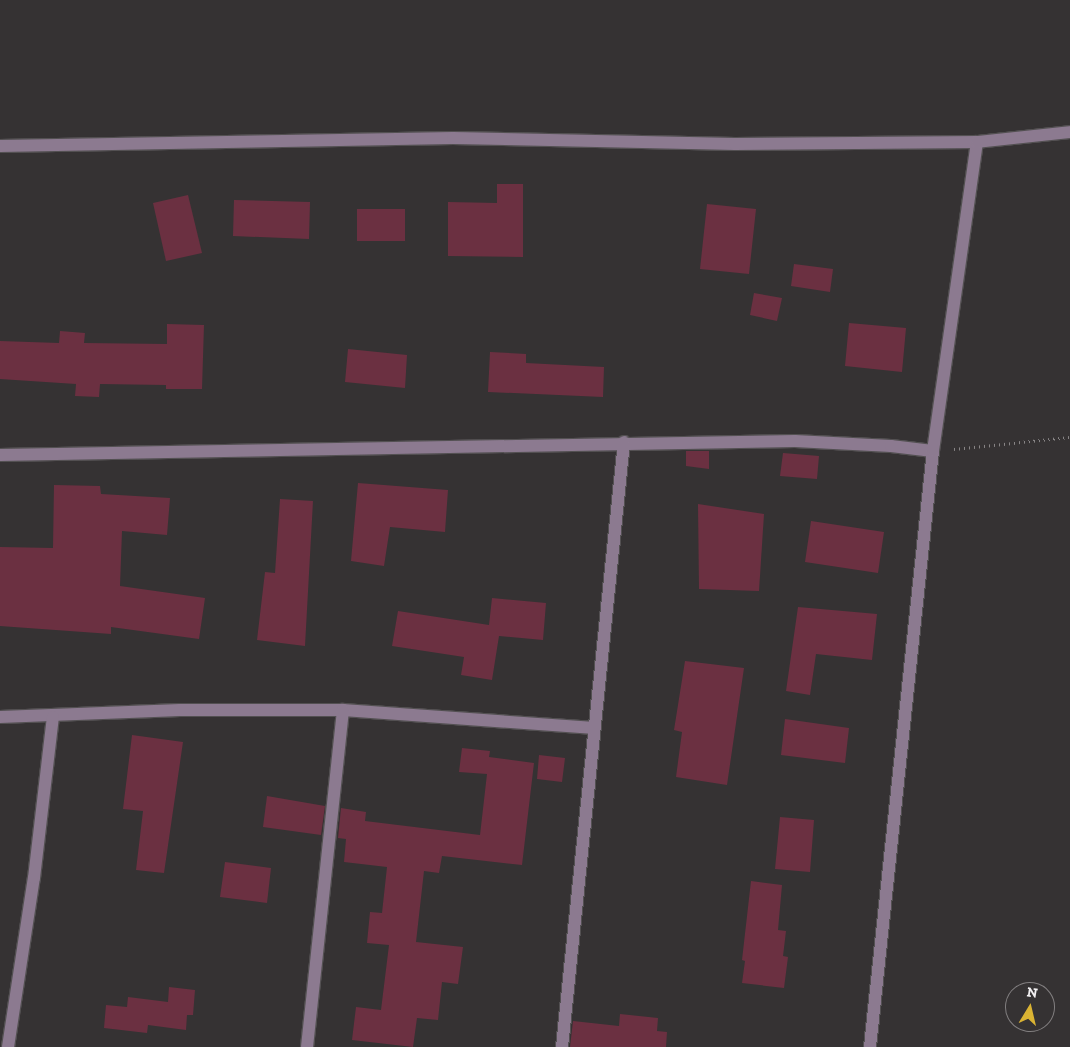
<!DOCTYPE html>
<style>
body{margin:0}
#map{position:relative;width:1070px;height:1047px;overflow:hidden;background:#353233;font-family:"Zilla Slab",serif}
div>[style]{position:absolute}
.building>*{inset:0;background:#6b3041}
.path>*{height:3px;margin-top:-1.5px;transform-origin:0;background:repeating-linear-gradient(90deg,#878485 0 1px,transparent 0 5px)}
.roads{filter:drop-shadow(1px 0 #535052) drop-shadow(-1px 0 #535052) drop-shadow(0 1px #535052) drop-shadow(0 -1px #535052)}
.minor>*{height:12px;margin:-6px;padding:0 6px;transform-origin:6px;border-radius:6px;background:#8c7a90}
span{translate:-50% -50%;white-space:nowrap;text-align:center;line-height:1.15;-webkit-text-stroke:4.5px #353233;paint-order:stroke}
.north{position:absolute;left:1005px;top:982px;width:50px;height:50px;box-sizing:border-box;background:#353233;border:1px solid #817e7f;border-radius:50%;rotate:9deg;font-size:14px;font-weight:700;line-height:20px;text-align:center;color:#f2f0f2}
.north::after{content:'';display:block;margin:auto;width:18px;height:22px;background:#dab333;clip-path:polygon(50% 0,100% 100%,50% 72%,0 100%)}
</style>
<div id="map">
<div class="building">
<i style="clip-path:polygon(497px 184px,523px 184px,523px 257px,448px 256px,448px 202px,497px 203px)"></i>
<i style="clip-path:polygon(188px 195px,202px 253px,166px 261px,153px 203px)"></i>
<i style="clip-path:polygon(234px 200px,310px 202px,309px 239px,233px 236px)"></i>
<i style="clip-path:polygon(707px 204px,756px 209px,749px 274px,700px 269px)"></i>
<i style="clip-path:polygon(357px 209px,405px 209px,405px 241px,357px 241px)"></i>
<i style="clip-path:polygon(794px 264px,833px 269px,830px 292px,791px 286px)"></i>
<i style="clip-path:polygon(754px 293px,782px 298px,777px 321px,750px 315px)"></i>
<i style="clip-path:polygon(849px 323px,906px 328px,902px 372px,845px 366px)"></i>
<i style="clip-path:polygon(167px 324px,204px 325px,202px 389px,166px 389px,166px 385px,100px 384px,99px 397px,75px 396px,76px 384px,0 379px,0 341px,59px 343px,60px 331px,85px 333px,84px 343px,167px 344px)"></i>
<i style="clip-path:polygon(348px 349px,407px 355px,405px 388px,345px 382px)"></i>
<i style="clip-path:polygon(490px 352px,526px 354px,526px 363px,604px 367px,603px 397px,488px 392px)"></i>
<i style="clip-path:polygon(686px 451px,709px 451px,709px 469px,686px 466px)"></i>
<i style="clip-path:polygon(783px 453px,819px 456px,817px 479px,780px 476px)"></i>
<i style="clip-path:polygon(358px 483px,448px 490px,445px 532px,390px 527px,384px 566px,351px 561px)"></i>
<i style="clip-path:polygon(54px 485px,100px 486px,101px 494px,170px 498px,167px 535px,122px 531px,120px 586px,205px 598px,199px 639px,111px 627px,111px 634px,0 626px,0 547px,53px 548px)"></i>
<i style="clip-path:polygon(280px 499px,313px 501px,305px 646px,257px 640px,265px 572px,275px 573px)"></i>
<i style="clip-path:polygon(698px 504px,764px 514px,759px 591px,699px 589px)"></i>
<i style="clip-path:polygon(811px 521px,884px 532px,878px 573px,805px 562px)"></i>
<i style="clip-path:polygon(492px 598px,546px 603px,543px 640px,499px 636px,492px 680px,461px 675px,464px 657px,392px 646px,398px 611px,489px 625px)"></i>
<i style="clip-path:polygon(798px 607px,877px 614px,872px 660px,816px 654px,810px 695px,786px 691px)"></i>
<i style="clip-path:polygon(685px 661px,744px 668px,727px 785px,676px 777px,682px 732px,674px 730px)"></i>
<i style="clip-path:polygon(785px 719px,849px 728px,845px 763px,781px 755px)"></i>
<i style="clip-path:polygon(132px 735px,183px 742px,164px 873px,136px 870px,143px 811px,123px 809px)"></i>
<i style="clip-path:polygon(462px 748px,490px 751px,489px 757px,534px 763px,522px 865px,442px 856px,439px 873px,424px 871px,416px 942px,463px 947px,458px 984px,442px 982px,438px 1020px,417px 1018px,413px 1047px,352px 1040px,356px 1007px,381px 1010px,389px 945px,367px 943px,370px 912px,382px 913px,387px 867px,344px 862px,346px 839px,338px 838px,341px 808px,366px 812px,365px 821px,480px 835px,487px 774px,459px 772px)"></i>
<i style="clip-path:polygon(539px 755px,565px 758px,562px 782px,537px 779px)"></i>
<i style="clip-path:polygon(267px 796px,325px 806px,321px 835px,263px 827px)"></i>
<i style="clip-path:polygon(780px 817px,814px 820px,810px 872px,775px 869px)"></i>
<i style="clip-path:polygon(225px 862px,271px 868px,267px 903px,220px 897px)"></i>
<i style="clip-path:polygon(751px 881px,782px 885px,778px 930px,786px 931px,783px 956px,788px 957px,784px 988px,742px 983px,745px 961px,742px 960px)"></i>
<i style="clip-path:polygon(169px 987px,195px 990px,193px 1015px,187px 1015px,186px 1030px,148px 1025px,147px 1033px,104px 1028px,106px 1005px,127px 1007px,128px 997px,168px 1002px)"></i>
<i style="clip-path:polygon(620px 1014px,658px 1018px,657px 1031px,667px 1032px,666px 1047px,570px 1047px,573px 1021px,619px 1026px)"></i>
</div>
<div class="path">
<i style="left:954px;top:449px;width:117px;rotate:-5.9deg"></i>
</div>
<div class="roads">
<div class="minor">
<i style="left:0;top:146px;width:453px;rotate:-1deg"></i>
<i style="left:453px;top:138px;width:282px;rotate:1.2deg"></i>
<i style="left:735px;top:144px;width:242px;rotate:-0.5deg"></i>
<i style="left:0;top:455px;width:795px;rotate:-1.01deg"></i>
<i style="left:795px;top:441px;width:96px;rotate:3deg"></i>
<i style="left:891px;top:446px;width:42px;rotate:6.8deg"></i>
<i style="left:0;top:717px;width:180px;rotate:-2.2deg"></i>
<i style="left:180px;top:710px;width:163px"></i>
<i style="left:343px;top:710px;width:252px;rotate:4.1deg"></i>
<i style="left:8px;top:1047px;width:171px;rotate:-81.3deg"></i>
<i style="left:34px;top:878px;width:162px;rotate:-83.3deg"></i>
<i style="left:307px;top:1047px;width:339px;rotate:-83.9deg"></i>
<i style="left:562px;top:1047px;width:608px;rotate:-84.15deg"></i>
<i style="left:870px;top:1047px;width:599px;rotate:-83.97deg"></i>
<i style="left:933px;top:451px;width:312px;rotate:-81.9deg"></i>
<i style="left:977px;top:142px;width:94px;rotate:-6.1deg"></i>
</div>
</div>
<div class="north">N</div>
</div>
